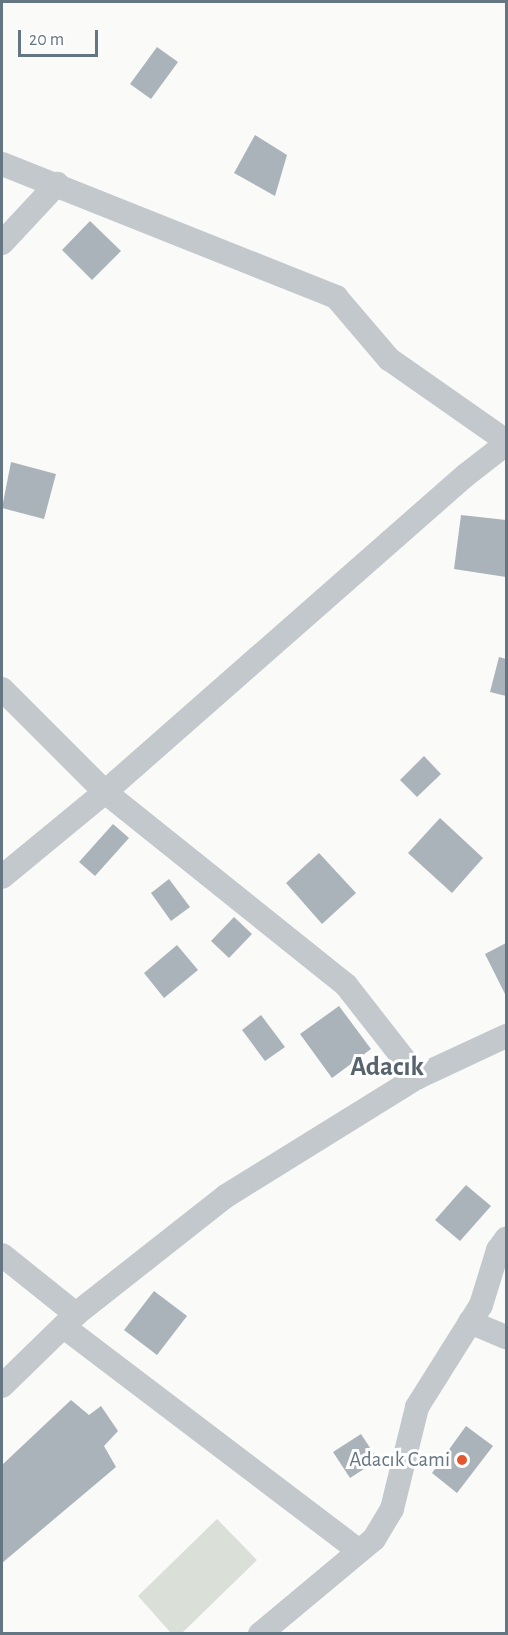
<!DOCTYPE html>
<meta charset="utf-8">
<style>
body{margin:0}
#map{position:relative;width:508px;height:1635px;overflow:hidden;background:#fafaf8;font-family:"Alegreya Sans",sans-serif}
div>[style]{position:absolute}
.green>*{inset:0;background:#dadfd7}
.building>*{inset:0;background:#aab3b9}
.street>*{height:24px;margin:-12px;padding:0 12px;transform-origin:12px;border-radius:12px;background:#c3c8cc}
.dots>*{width:16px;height:16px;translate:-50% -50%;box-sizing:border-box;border:3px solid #fff;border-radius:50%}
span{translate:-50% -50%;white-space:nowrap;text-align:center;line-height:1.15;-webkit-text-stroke:6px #fff;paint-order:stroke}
.poi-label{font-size:21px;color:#657683}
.right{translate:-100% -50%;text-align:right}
.district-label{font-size:27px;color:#57646e;font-weight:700}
.frame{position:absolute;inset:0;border:3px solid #657683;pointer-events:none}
.scale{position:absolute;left:18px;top:30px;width:80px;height:27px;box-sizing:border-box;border:3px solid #657683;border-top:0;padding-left:8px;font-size:18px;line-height:21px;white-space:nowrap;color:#657683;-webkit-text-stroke:4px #fff;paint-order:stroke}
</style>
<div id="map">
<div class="green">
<i style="clip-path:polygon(217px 1519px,257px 1560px,182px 1633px,171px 1633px,138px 1596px)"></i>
</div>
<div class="building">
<i style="clip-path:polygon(157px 47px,178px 62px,151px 99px,130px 84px)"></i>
<i style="clip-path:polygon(255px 135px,287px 155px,275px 196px,234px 173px)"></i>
<i style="clip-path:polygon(90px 221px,121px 251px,92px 280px,62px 250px)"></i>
<i style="clip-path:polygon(11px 462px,56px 474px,44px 519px,2px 508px)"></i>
<i style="clip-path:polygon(461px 515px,506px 520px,506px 577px,454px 569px)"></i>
<i style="clip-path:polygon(499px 657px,506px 659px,506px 696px,490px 692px)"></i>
<i style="clip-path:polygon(424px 756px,441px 774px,417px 797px,400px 780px)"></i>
<i style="clip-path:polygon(440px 818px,483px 858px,452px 893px,408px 853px)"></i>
<i style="clip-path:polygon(113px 824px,129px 838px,95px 876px,79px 862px)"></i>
<i style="clip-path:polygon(319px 853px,356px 893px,322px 924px,286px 883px)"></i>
<i style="clip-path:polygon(169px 879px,190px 907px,171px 921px,151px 893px)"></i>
<i style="clip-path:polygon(234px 917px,252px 934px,229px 958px,211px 941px)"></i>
<i style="clip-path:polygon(506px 943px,506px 996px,485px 954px)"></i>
<i style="clip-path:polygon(177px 945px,198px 970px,164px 998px,144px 973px)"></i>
<i style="clip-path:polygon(339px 1006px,371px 1049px,332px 1078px,300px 1034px)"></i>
<i style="clip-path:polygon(261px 1015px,285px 1047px,265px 1061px,242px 1030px)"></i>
<i style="clip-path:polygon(466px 1185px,491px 1206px,460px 1241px,435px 1220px)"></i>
<i style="clip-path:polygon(154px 1291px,187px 1316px,157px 1355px,124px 1330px)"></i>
<i style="clip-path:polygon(71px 1400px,89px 1415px,101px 1406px,118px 1431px,104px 1446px,116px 1467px,2px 1563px,2px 1465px)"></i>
<i style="clip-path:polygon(466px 1426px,493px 1446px,457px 1493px,432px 1473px)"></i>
<i style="clip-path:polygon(361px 1434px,378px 1460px,350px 1478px,333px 1452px)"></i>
</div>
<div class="street">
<i style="left:2px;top:164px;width:360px;rotate:21.7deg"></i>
<i style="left:336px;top:297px;width:82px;rotate:49.5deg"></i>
<i style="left:389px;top:359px;width:143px;rotate:35deg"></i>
<i style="left:2px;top:243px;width:81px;rotate:-47deg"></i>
<i style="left:2px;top:689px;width:146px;rotate:45deg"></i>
<i style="left:105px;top:792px;width:309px;rotate:38.7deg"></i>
<i style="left:346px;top:985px;width:117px;rotate:52deg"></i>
<i style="left:2px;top:877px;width:134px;rotate:-39.5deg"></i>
<i style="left:105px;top:792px;width:480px;rotate:-41.3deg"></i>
<i style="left:466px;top:475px;width:51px;rotate:-37.8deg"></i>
<i style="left:2px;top:1255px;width:95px;rotate:38.6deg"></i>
<i style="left:470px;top:1322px;width:39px;rotate:23deg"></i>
<i style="left:64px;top:1327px;width:370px;rotate:37.2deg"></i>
<i style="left:2px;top:1386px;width:103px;rotate:-44.2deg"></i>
<i style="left:76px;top:1314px;width:191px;rotate:-38.2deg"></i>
<i style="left:226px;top:1196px;width:226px;rotate:-31.8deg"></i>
<i style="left:418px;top:1077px;width:97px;rotate:-25deg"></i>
<i style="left:260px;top:1634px;width:148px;rotate:-39.8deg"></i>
<i style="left:374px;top:1539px;width:35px;rotate:-59deg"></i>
<i style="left:392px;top:1509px;width:105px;rotate:-76.2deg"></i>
<i style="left:417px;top:1407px;width:120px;rotate:-57.9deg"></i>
<i style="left:481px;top:1305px;width:58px;rotate:-72.8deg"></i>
<i style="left:498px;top:1250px;width:14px;rotate:-54deg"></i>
</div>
<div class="dots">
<i style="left:462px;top:1460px;background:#e4572e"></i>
</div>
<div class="poi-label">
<span class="right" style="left:450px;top:1460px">Adacık Cami</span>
</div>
<div class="district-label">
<span style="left:387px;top:1067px">Adacık</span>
</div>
<div class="frame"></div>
<div class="scale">20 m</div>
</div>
